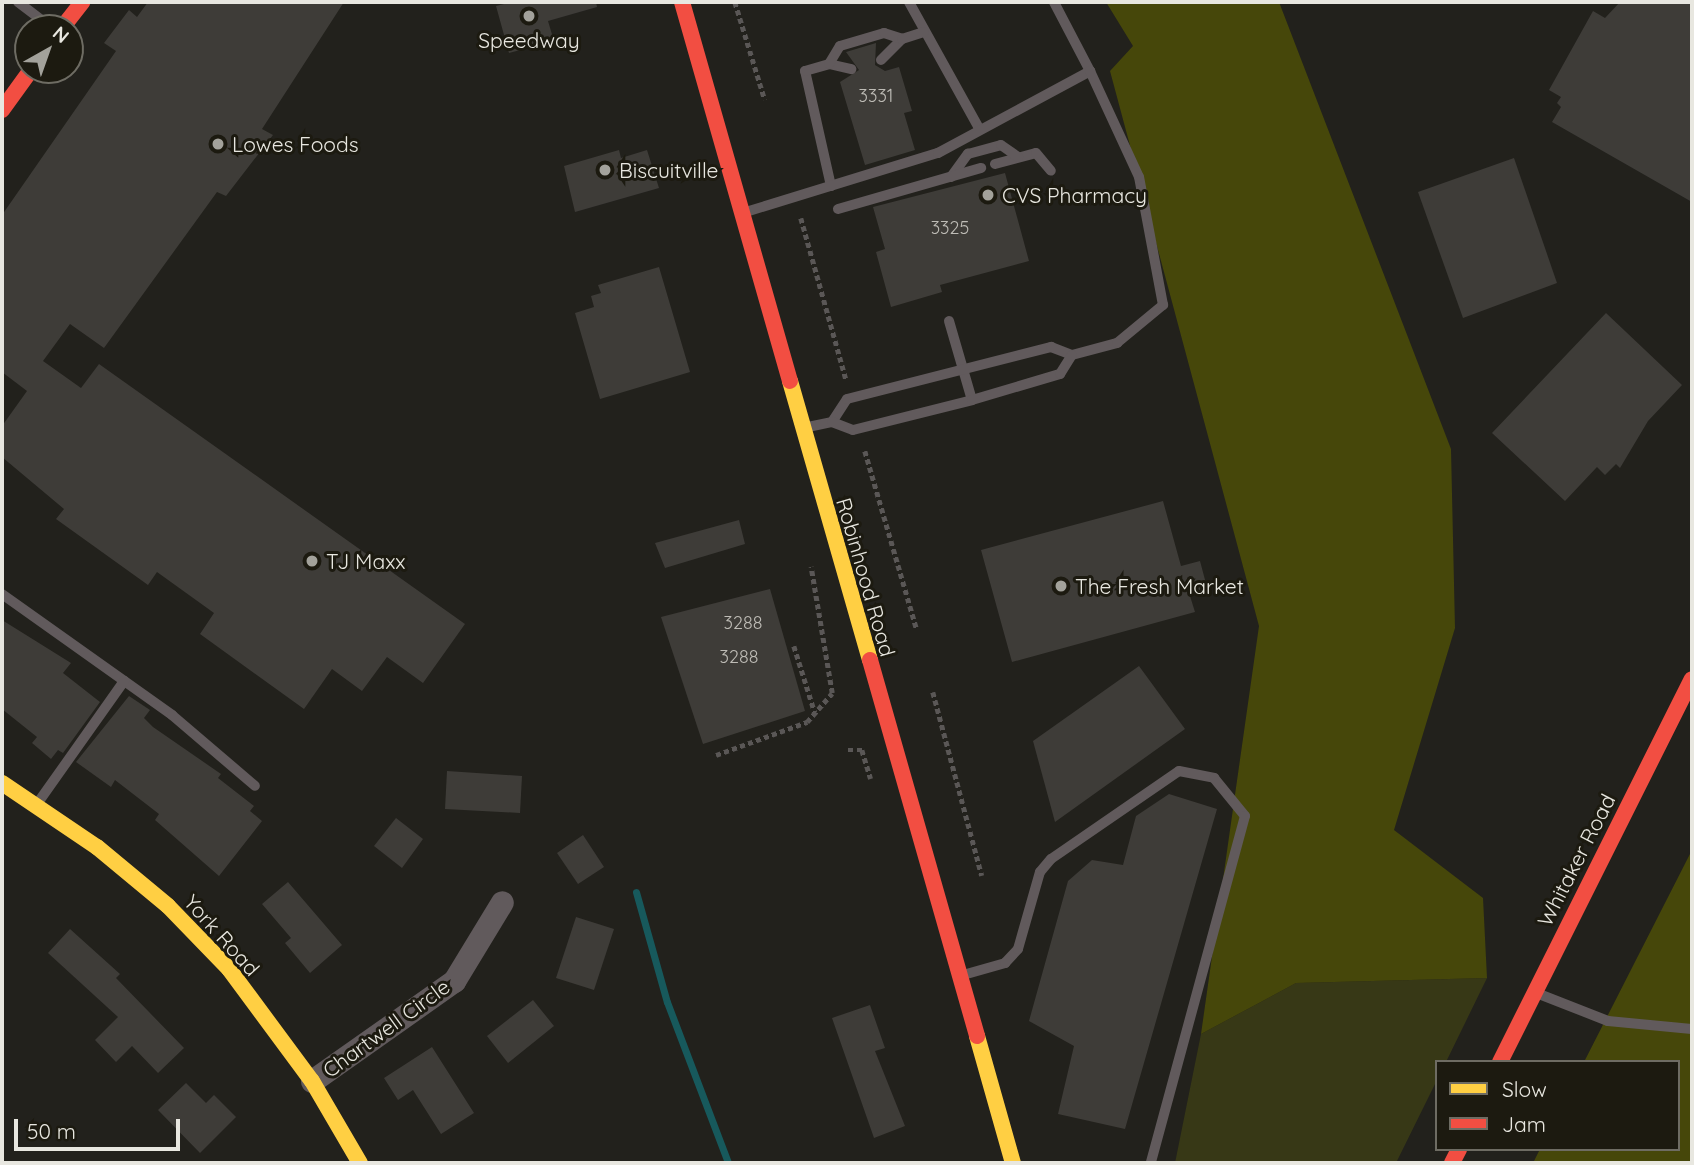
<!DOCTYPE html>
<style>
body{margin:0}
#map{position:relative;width:1694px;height:1165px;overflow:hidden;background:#22211c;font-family:Quicksand,sans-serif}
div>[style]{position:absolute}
.green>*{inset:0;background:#373816}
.forest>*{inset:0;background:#46470a}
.stream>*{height:7px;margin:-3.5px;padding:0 3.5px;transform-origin:3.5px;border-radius:3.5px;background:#17595c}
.building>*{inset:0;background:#3e3c38}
.path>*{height:4.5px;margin-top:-2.25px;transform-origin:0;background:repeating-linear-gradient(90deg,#5a5756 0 5px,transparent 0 8.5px)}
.lane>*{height:10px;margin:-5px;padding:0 5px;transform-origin:5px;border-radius:5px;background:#615a5c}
.street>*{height:23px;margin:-11.5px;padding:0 11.5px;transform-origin:11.5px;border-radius:11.5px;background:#615a5c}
.slow>*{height:16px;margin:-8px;padding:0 8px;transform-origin:8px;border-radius:8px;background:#ffcf43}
.jam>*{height:16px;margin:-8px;padding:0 8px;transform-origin:8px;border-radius:8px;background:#f24e42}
.dots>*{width:19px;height:19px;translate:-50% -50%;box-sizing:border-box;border:4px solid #1c1a10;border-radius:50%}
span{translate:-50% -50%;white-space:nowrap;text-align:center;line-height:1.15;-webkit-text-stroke:6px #1c1a10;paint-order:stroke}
.number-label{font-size:18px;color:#bebcb6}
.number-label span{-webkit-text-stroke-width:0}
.poi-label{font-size:21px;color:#e8e7e0}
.left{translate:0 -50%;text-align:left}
.street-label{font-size:21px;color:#e8e7e0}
.frame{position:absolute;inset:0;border:4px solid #e8e7e0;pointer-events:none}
.legend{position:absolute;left:1435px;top:1060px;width:245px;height:91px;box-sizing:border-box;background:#1c1a10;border:2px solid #6e6c63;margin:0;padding:9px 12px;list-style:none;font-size:21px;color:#e8e7e0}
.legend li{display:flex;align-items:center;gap:14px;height:35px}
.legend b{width:35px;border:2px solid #6e6c63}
.north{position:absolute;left:14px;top:14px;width:70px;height:70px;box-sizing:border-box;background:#1c1a10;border:2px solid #6e6c63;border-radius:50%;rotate:40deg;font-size:19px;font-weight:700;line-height:28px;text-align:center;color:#e8e7e0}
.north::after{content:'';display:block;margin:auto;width:24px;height:32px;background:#a3a29b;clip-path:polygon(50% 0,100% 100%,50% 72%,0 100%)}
.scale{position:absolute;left:14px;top:1119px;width:166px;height:32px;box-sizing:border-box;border:4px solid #e8e7e0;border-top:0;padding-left:9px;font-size:21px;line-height:24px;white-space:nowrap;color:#e8e7e0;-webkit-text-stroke:5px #1c1a10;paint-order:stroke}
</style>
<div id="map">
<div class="green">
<i style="clip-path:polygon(1487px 978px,1446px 1062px,1437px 1062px,1437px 1080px,1396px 1163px,1175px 1163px,1201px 1034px,1296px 983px)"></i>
</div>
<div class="forest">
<i style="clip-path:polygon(1106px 2px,1279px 2px,1451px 449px,1455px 628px,1394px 830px,1483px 898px,1487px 978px,1296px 983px,1201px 1034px,1259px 626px,1110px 71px,1133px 46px)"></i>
<i style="clip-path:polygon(1692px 850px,1692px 1163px,1533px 1163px,1540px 1149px,1678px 1149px,1678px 1062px,1584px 1062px)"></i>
</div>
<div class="stream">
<i style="left:636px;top:892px;width:114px;rotate:74.3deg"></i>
<i style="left:667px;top:1002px;width:172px;rotate:69.2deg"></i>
</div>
<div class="building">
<i style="clip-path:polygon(148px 2px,344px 2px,262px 129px,273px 135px,226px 196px,217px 192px,104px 348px,70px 324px,43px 361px,81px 388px,99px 364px,465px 624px,423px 683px,387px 657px,362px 691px,332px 669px,304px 709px,200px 634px,214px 613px,157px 572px,148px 585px,56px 519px,64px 509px,2px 457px,2px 426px,27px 391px,2px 372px,2px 215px,116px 51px,104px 43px,129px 10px,137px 17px)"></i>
<i style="clip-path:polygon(512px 2px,596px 2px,597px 7px,548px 21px,554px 41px,509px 53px,496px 6px)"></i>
<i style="clip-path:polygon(1620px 2px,1692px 2px,1692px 202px,1552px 122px,1561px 107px,1557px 103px,1561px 97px,1549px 90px,1593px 11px,1605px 18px)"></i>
<i style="clip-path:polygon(876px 43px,875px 65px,885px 71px,899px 67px,912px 111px,904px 113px,915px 150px,865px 165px,840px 82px,859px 70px,846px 52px)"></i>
<i style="clip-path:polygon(619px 150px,621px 158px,647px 150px,659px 188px,575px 212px,564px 166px)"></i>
<i style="clip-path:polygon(1514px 158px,1557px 283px,1463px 318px,1418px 192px)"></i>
<i style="clip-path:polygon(1005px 173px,1029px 261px,940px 285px,942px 292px,891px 307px,876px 252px,885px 249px,873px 207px)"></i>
<i style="clip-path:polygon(659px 267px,690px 372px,600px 399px,575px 313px,594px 307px,591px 296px,601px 293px,598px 285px)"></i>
<i style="clip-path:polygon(1606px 313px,1682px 385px,1648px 421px,1620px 468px,1616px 464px,1605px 475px,1597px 467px,1565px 501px,1492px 433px)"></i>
<i style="clip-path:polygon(1163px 501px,1181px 566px,1200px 561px,1208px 591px,1190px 596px,1195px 612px,1012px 662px,981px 550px)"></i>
<i style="clip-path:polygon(739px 520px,745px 544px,665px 568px,655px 543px)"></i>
<i style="clip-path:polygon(770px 589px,805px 711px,703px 744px,661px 617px)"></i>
<i style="clip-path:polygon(2px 620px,71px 663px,63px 673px,100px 702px,63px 753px,58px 750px,51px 759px,32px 743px,37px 737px,2px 709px)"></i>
<i style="clip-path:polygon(1139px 666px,1185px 729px,1055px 822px,1033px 741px)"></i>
<i style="clip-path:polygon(129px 696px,150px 710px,144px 718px,153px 727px,221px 774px,218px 778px,254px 806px,250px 811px,262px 821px,219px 876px,155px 820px,159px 814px,115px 780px,111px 787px,76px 762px)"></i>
<i style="clip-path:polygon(447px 771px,522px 776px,520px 813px,445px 809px)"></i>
<i style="clip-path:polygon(1169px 794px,1217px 809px,1125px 1129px,1058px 1114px,1074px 1046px,1029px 1021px,1068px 881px,1092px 860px,1123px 865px,1136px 816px)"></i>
<i style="clip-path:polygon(396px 818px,423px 839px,402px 868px,374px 846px)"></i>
<i style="clip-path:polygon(583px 835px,604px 867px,578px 884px,557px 853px)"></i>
<i style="clip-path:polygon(288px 882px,342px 945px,310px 973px,285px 943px,291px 938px,262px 904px)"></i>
<i style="clip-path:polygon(576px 917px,614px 929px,594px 990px,556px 978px)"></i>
<i style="clip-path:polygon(70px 929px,120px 974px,116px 978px,184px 1048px,158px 1073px,132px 1046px,116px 1062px,95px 1040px,118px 1017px,48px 953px)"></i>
<i style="clip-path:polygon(533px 1000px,554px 1026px,508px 1063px,487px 1036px)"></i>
<i style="clip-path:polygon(870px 1005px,885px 1048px,875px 1051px,905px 1126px,874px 1138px,832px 1018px)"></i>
<i style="clip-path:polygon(432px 1047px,474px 1113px,441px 1134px,413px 1090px,398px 1100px,384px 1078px)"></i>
<i style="clip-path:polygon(186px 1083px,206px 1103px,214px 1095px,236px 1117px,200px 1153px,158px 1110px)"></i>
</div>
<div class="path">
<i style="left:735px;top:2px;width:102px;rotate:73deg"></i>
<i style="left:801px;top:218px;width:167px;rotate:74.4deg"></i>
<i style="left:865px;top:451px;width:186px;rotate:73.8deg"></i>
<i style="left:794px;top:646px;width:70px;rotate:72.6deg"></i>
<i style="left:933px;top:692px;width:190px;rotate:75.1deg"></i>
<i style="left:848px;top:750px;width:14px"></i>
<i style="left:862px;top:750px;width:30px;rotate:73deg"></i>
<i style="left:716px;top:755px;width:97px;rotate:-19.9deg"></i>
<i style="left:807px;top:722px;width:38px;rotate:-49deg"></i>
<i style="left:832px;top:693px;width:128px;rotate:-99.5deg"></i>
</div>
<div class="lane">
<i style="left:18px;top:2px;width:43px;rotate:37.4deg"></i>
<i style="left:909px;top:2px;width:146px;rotate:61deg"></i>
<i style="left:881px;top:60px;width:30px;rotate:-45deg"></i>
<i style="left:829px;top:64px;width:23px;rotate:13deg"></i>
<i style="left:995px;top:164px;width:42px;rotate:-15deg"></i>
<i style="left:1036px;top:153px;width:23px;rotate:50deg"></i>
<i style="left:951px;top:177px;width:29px;rotate:-54deg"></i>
<i style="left:968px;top:154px;width:34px;rotate:-15deg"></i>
<i style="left:1001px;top:145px;width:21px;rotate:35deg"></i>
<i style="left:831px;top:186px;width:118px;rotate:-102.7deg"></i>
<i style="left:805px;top:71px;width:25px;rotate:-16deg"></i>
<i style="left:829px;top:64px;width:21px;rotate:-59deg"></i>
<i style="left:840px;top:46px;width:46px;rotate:-16.5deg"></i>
<i style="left:884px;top:33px;width:19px;rotate:18deg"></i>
<i style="left:902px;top:39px;width:23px;rotate:-18deg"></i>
<i style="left:838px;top:209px;width:149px;rotate:-16deg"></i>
<i style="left:749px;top:211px;width:198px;rotate:-17.1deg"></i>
<i style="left:938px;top:153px;width:173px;rotate:-28.3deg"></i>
<i style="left:1090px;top:71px;width:78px;rotate:-117.6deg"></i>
<i style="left:949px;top:321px;width:82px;rotate:73.8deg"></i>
<i style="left:832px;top:422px;width:27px;rotate:-57deg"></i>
<i style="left:847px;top:399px;width:211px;rotate:-14.3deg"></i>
<i style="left:1051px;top:347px;width:22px;rotate:21deg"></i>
<i style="left:1072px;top:355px;width:47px;rotate:-14.9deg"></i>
<i style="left:1117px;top:343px;width:60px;rotate:-39.6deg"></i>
<i style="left:1163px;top:305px;width:130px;rotate:-100.6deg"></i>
<i style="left:1139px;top:177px;width:117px;rotate:-114.8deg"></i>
<i style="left:808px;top:427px;width:25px;rotate:-12deg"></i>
<i style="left:832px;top:422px;width:22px;rotate:21deg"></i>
<i style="left:853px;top:430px;width:123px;rotate:-14.1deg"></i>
<i style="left:972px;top:400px;width:92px;rotate:-16.5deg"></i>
<i style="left:1060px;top:374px;width:22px;rotate:-58deg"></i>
<i style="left:2px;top:594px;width:209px;rotate:35.4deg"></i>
<i style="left:172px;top:715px;width:109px;rotate:40.5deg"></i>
<i style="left:37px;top:804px;width:151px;rotate:-54.7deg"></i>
<i style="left:963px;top:975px;width:44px;rotate:-15.9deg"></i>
<i style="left:1005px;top:963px;width:19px;rotate:-47deg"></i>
<i style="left:1018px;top:949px;width:80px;rotate:-74.1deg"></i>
<i style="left:1040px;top:872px;width:17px;rotate:-50deg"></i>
<i style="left:1051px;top:859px;width:155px;rotate:-34.5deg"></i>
<i style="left:1179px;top:771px;width:36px;rotate:11deg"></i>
<i style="left:1214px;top:778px;width:49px;rotate:50.8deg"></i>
<i style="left:1245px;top:816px;width:360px;rotate:105.2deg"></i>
<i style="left:1539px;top:994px;width:74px;rotate:21.4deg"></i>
<i style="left:1608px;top:1021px;width:84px;rotate:5.4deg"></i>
</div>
<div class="street">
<i style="left:312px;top:1081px;width:174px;rotate:-35.2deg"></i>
<i style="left:454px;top:981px;width:92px;rotate:-58.7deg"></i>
</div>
<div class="slow">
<i style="left:790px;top:381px;width:290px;rotate:74deg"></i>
<i style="left:2px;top:783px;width:115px;rotate:34deg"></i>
<i style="left:97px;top:847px;width:92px;rotate:39.7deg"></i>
<i style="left:168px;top:906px;width:88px;rotate:45.9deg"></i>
<i style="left:229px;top:969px;width:139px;rotate:53.5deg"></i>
<i style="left:312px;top:1081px;width:95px;rotate:59.7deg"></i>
<i style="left:977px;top:1036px;width:132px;rotate:74.2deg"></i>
</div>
<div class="jam">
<i style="left:682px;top:2px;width:394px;rotate:74.1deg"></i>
<i style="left:62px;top:28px;width:33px;rotate:-52deg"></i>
<i style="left:2px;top:110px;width:49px;rotate:-54.1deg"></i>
<i style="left:870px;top:660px;width:391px;rotate:74.1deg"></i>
<i style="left:1500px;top:1062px;width:428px;rotate:-63.4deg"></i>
<i style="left:1452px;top:1163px;width:16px;rotate:-63deg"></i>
</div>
<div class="dots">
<i style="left:529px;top:16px;background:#a3a29b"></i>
<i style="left:218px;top:144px;background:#a3a29b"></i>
<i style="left:605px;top:170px;background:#a3a29b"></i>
<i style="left:988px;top:195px;background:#a3a29b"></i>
<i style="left:312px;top:561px;background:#a3a29b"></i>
<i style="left:1061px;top:586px;background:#a3a29b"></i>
</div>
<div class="number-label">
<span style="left:876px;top:96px">3331</span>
<span style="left:950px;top:228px">3325</span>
<span style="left:743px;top:623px">3288</span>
<span style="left:739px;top:657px">3288</span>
</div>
<div class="poi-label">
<span style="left:529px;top:40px">Speedway</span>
<span class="left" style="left:232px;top:144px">Lowes Foods</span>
<span class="left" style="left:619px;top:170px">Biscuitville</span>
<span class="left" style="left:1002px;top:195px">CVS Pharmacy</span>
<span class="left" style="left:326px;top:561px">TJ Maxx</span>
<span class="left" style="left:1075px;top:586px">The Fresh Market</span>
</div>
<div class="street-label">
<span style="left:866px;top:577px;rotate:74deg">Robinhood Road</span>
<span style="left:1576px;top:860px;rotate:-63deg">Whitaker Road</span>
<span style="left:222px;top:935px;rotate:48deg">York Road</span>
<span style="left:386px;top:1028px;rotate:-36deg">Chartwell Circle</span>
</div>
<div class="frame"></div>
<ul class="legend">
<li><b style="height:9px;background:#ffcf43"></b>Slow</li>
<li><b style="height:9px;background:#f24e42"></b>Jam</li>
</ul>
<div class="north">N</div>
<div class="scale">50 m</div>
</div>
